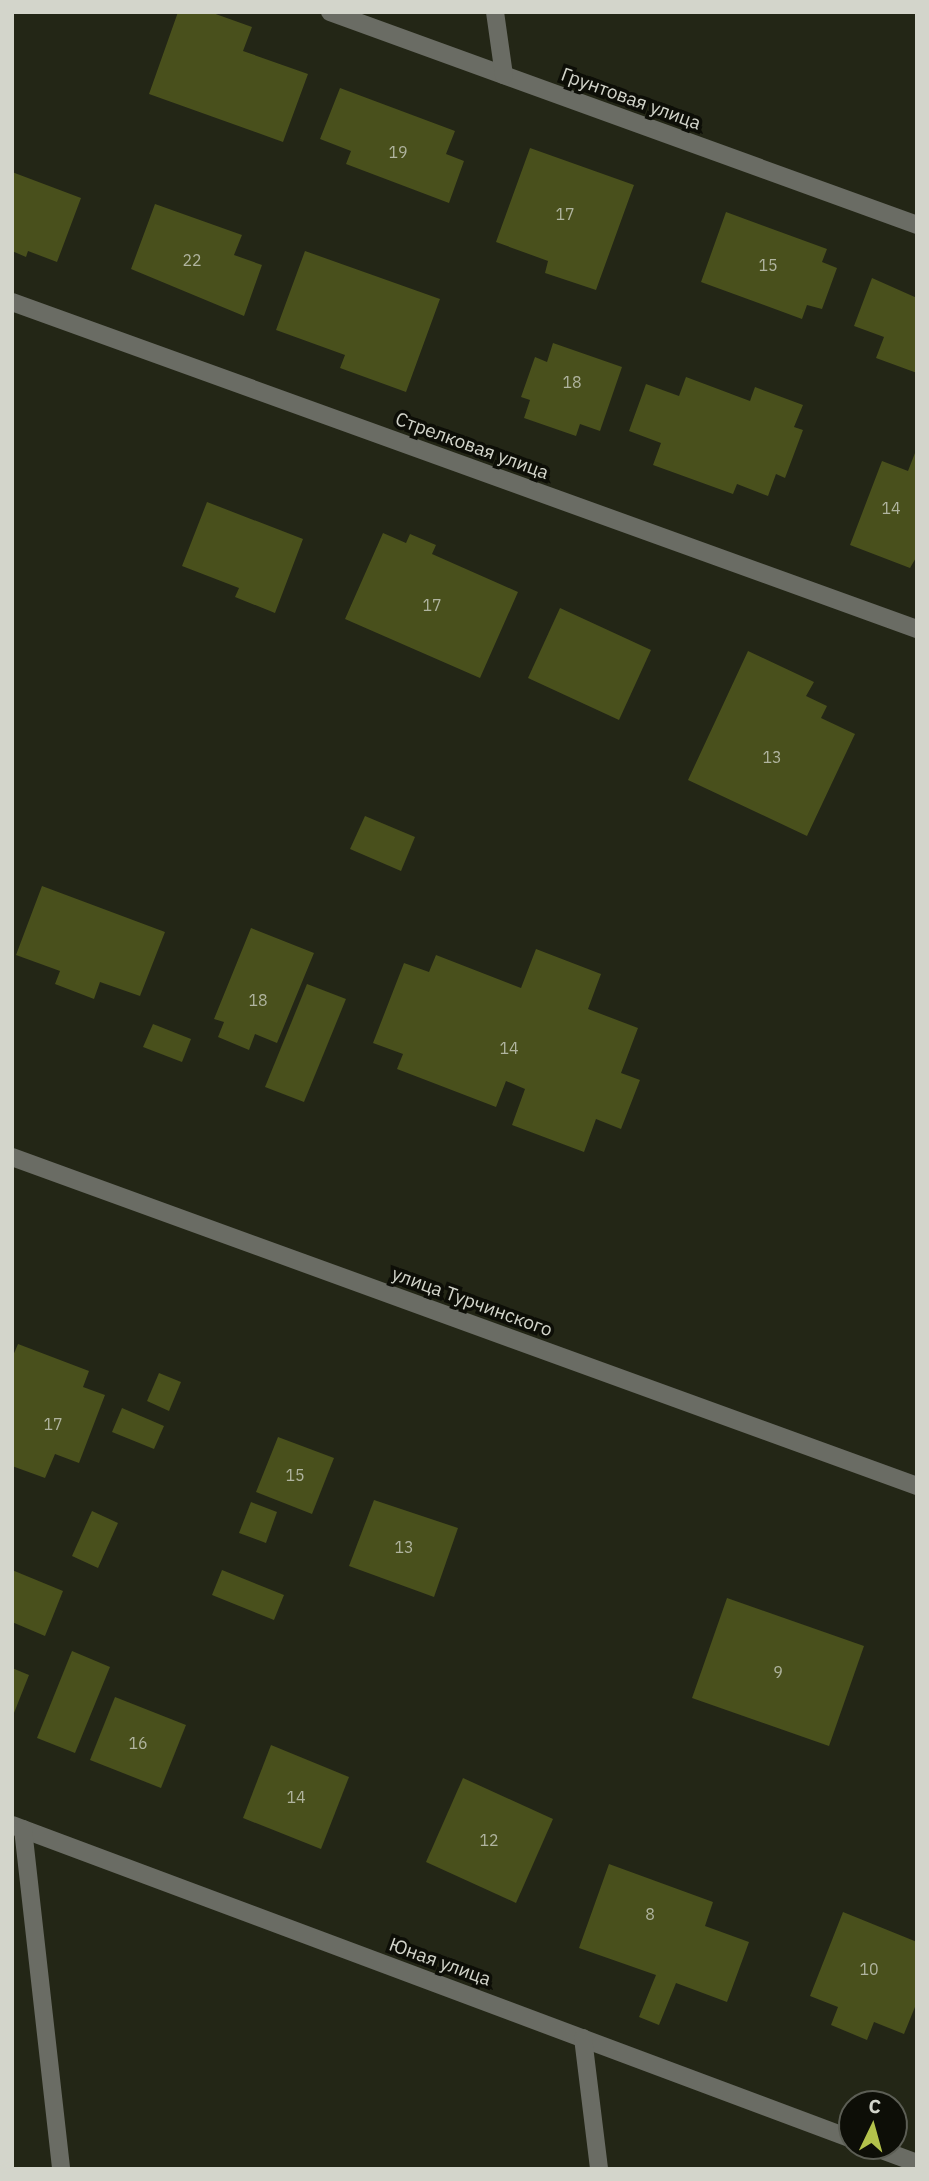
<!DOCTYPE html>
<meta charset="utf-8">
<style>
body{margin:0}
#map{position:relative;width:929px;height:2181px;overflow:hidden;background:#232616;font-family:"IBM Plex Sans",sans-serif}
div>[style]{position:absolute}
.building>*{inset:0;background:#49501c}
.minor>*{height:18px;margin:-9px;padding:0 9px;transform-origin:9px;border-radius:9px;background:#6a6c64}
span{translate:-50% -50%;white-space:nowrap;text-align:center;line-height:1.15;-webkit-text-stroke:7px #0d0e07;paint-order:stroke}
.number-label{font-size:16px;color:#b0b49f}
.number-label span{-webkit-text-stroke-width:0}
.street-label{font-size:19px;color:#d3d5cb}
.frame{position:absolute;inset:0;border:14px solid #d3d5cb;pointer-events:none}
.north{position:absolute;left:838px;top:2090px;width:70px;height:70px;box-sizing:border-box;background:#0d0e07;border:2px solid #5c5e55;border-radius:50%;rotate:5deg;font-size:19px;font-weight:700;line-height:28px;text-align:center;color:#d3d5cb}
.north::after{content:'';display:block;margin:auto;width:24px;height:32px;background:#b3c24b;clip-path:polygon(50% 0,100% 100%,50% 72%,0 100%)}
</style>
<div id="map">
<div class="building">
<i style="clip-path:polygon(178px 12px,210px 12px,252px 27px,243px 51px,308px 74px,283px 142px,149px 94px)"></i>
<i style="clip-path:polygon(340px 88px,455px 131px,446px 154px,464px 161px,449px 203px,346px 164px,351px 151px,320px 139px)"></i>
<i style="clip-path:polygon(530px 148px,634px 185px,596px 290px,545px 273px,548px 261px,496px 242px)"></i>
<i style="clip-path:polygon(12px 172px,81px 198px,57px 262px,28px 251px,26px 257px,12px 251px)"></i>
<i style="clip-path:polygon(155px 204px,242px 235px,234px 255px,262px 265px,244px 316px,131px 269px)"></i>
<i style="clip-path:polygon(726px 212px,827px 249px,822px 262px,837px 268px,822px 309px,807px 305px,802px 319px,701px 282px)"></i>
<i style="clip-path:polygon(305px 251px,440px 299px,406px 392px,340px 368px,345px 355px,276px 330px)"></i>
<i style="clip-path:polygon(872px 278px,917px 298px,917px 373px,876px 358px,884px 337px,854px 326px)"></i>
<i style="clip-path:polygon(553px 343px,622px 367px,600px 431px,580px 424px,576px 436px,524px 418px,530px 400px,521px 397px,535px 357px,547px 362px)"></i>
<i style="clip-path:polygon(686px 377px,750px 401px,755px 387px,803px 405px,794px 427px,803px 430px,785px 478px,776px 474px,768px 496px,737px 484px,733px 494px,653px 465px,661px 443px,629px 431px,646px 384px,679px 396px)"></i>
<i style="clip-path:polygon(915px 453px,917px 556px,910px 568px,850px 545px,882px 461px,908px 471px)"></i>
<i style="clip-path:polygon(207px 502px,303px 539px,275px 613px,235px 597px,239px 588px,182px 566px)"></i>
<i style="clip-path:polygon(383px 533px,406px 543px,410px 534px,436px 545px,432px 554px,518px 592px,480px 678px,345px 619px)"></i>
<i style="clip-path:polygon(560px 608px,651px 650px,619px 720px,528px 678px)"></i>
<i style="clip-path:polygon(748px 651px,814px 682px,806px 696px,827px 706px,821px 718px,855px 734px,807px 836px,688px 780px)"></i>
<i style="clip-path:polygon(365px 816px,415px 837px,401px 871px,350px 849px)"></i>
<i style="clip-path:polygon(42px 886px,165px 932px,140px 996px,100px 982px,94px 999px,55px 984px,60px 971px,16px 955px)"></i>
<i style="clip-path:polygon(251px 928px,314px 953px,277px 1043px,255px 1034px,249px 1050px,218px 1037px,224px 1022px,214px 1019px)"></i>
<i style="clip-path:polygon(536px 949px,601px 974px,588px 1009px,638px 1028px,621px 1073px,640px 1080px,621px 1129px,596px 1119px,584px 1152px,512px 1125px,525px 1089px,506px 1081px,496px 1107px,397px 1069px,403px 1054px,373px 1043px,404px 963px,429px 972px,436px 955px,521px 988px)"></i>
<i style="clip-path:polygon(307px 984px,346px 999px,304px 1102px,265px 1087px)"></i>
<i style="clip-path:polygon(153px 1024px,191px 1039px,182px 1062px,143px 1047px)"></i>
<i style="clip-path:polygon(18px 1344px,89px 1371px,83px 1387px,105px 1395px,79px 1463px,55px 1454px,45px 1478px,12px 1466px,12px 1358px)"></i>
<i style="clip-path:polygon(159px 1373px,181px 1382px,169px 1411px,147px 1401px)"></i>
<i style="clip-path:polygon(122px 1408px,164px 1426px,154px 1449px,112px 1432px)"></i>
<i style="clip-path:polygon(278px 1437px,334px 1458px,312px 1514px,256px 1492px)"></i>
<i style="clip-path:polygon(374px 1500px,458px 1528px,434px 1597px,349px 1566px)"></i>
<i style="clip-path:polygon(251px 1502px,277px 1512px,266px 1543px,239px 1533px)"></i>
<i style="clip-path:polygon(92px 1511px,118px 1523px,98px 1568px,72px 1556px)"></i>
<i style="clip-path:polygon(12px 1570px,63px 1591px,45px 1636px,12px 1622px)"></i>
<i style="clip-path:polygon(222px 1570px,284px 1595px,274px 1620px,212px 1595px)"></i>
<i style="clip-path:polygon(727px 1598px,864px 1646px,829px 1746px,692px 1698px)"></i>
<i style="clip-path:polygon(72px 1651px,110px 1667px,75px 1753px,37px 1738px)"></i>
<i style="clip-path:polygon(12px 1668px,29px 1675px,12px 1718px)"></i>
<i style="clip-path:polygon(115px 1697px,186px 1725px,161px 1788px,90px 1760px)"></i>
<i style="clip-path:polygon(271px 1745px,349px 1777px,321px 1849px,243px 1818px)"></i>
<i style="clip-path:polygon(463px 1778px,553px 1819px,516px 1903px,426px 1862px)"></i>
<i style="clip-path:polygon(609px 1864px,713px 1902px,705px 1926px,749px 1942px,727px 2002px,676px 1983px,659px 2025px,639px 2017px,656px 1975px,579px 1948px)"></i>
<i style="clip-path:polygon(843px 1912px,917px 1942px,917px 2002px,904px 2034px,874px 2022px,867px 2040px,831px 2025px,838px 2007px,810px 1996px)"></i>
</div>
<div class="minor">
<i style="left:330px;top:12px;width:624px;rotate:19.94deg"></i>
<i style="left:495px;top:12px;width:64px;rotate:81.9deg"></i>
<i style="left:12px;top:302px;width:962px;rotate:19.87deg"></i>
<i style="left:12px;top:1157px;width:963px;rotate:19.98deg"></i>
<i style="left:12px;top:1825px;width:897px;rotate:20.5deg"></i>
<i style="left:23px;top:1829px;width:342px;rotate:83.6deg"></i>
<i style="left:583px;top:2038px;width:132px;rotate:83deg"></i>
<i style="left:871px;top:2146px;width:49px;rotate:20.3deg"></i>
</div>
<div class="number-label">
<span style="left:398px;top:152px">19</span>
<span style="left:565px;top:214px">17</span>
<span style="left:192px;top:260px">22</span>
<span style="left:768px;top:265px">15</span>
<span style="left:572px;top:382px">18</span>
<span style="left:891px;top:508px">14</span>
<span style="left:432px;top:605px">17</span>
<span style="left:772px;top:757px">13</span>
<span style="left:258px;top:1000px">18</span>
<span style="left:509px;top:1048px">14</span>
<span style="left:53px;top:1424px">17</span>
<span style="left:295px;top:1475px">15</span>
<span style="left:404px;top:1547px">13</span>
<span style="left:778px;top:1672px">9</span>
<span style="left:138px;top:1743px">16</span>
<span style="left:296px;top:1797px">14</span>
<span style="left:489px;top:1840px">12</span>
<span style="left:650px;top:1914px">8</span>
<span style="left:869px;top:1969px">10</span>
</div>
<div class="street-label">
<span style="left:631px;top:99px;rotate:20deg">Грунтовая улица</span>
<span style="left:472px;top:446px;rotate:20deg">Стрелковая улица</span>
<span style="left:472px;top:1302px;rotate:20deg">улица Турчинского</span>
<span style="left:440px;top:1962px;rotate:20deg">Юная улица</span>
</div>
<div class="frame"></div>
<div class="north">С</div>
</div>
